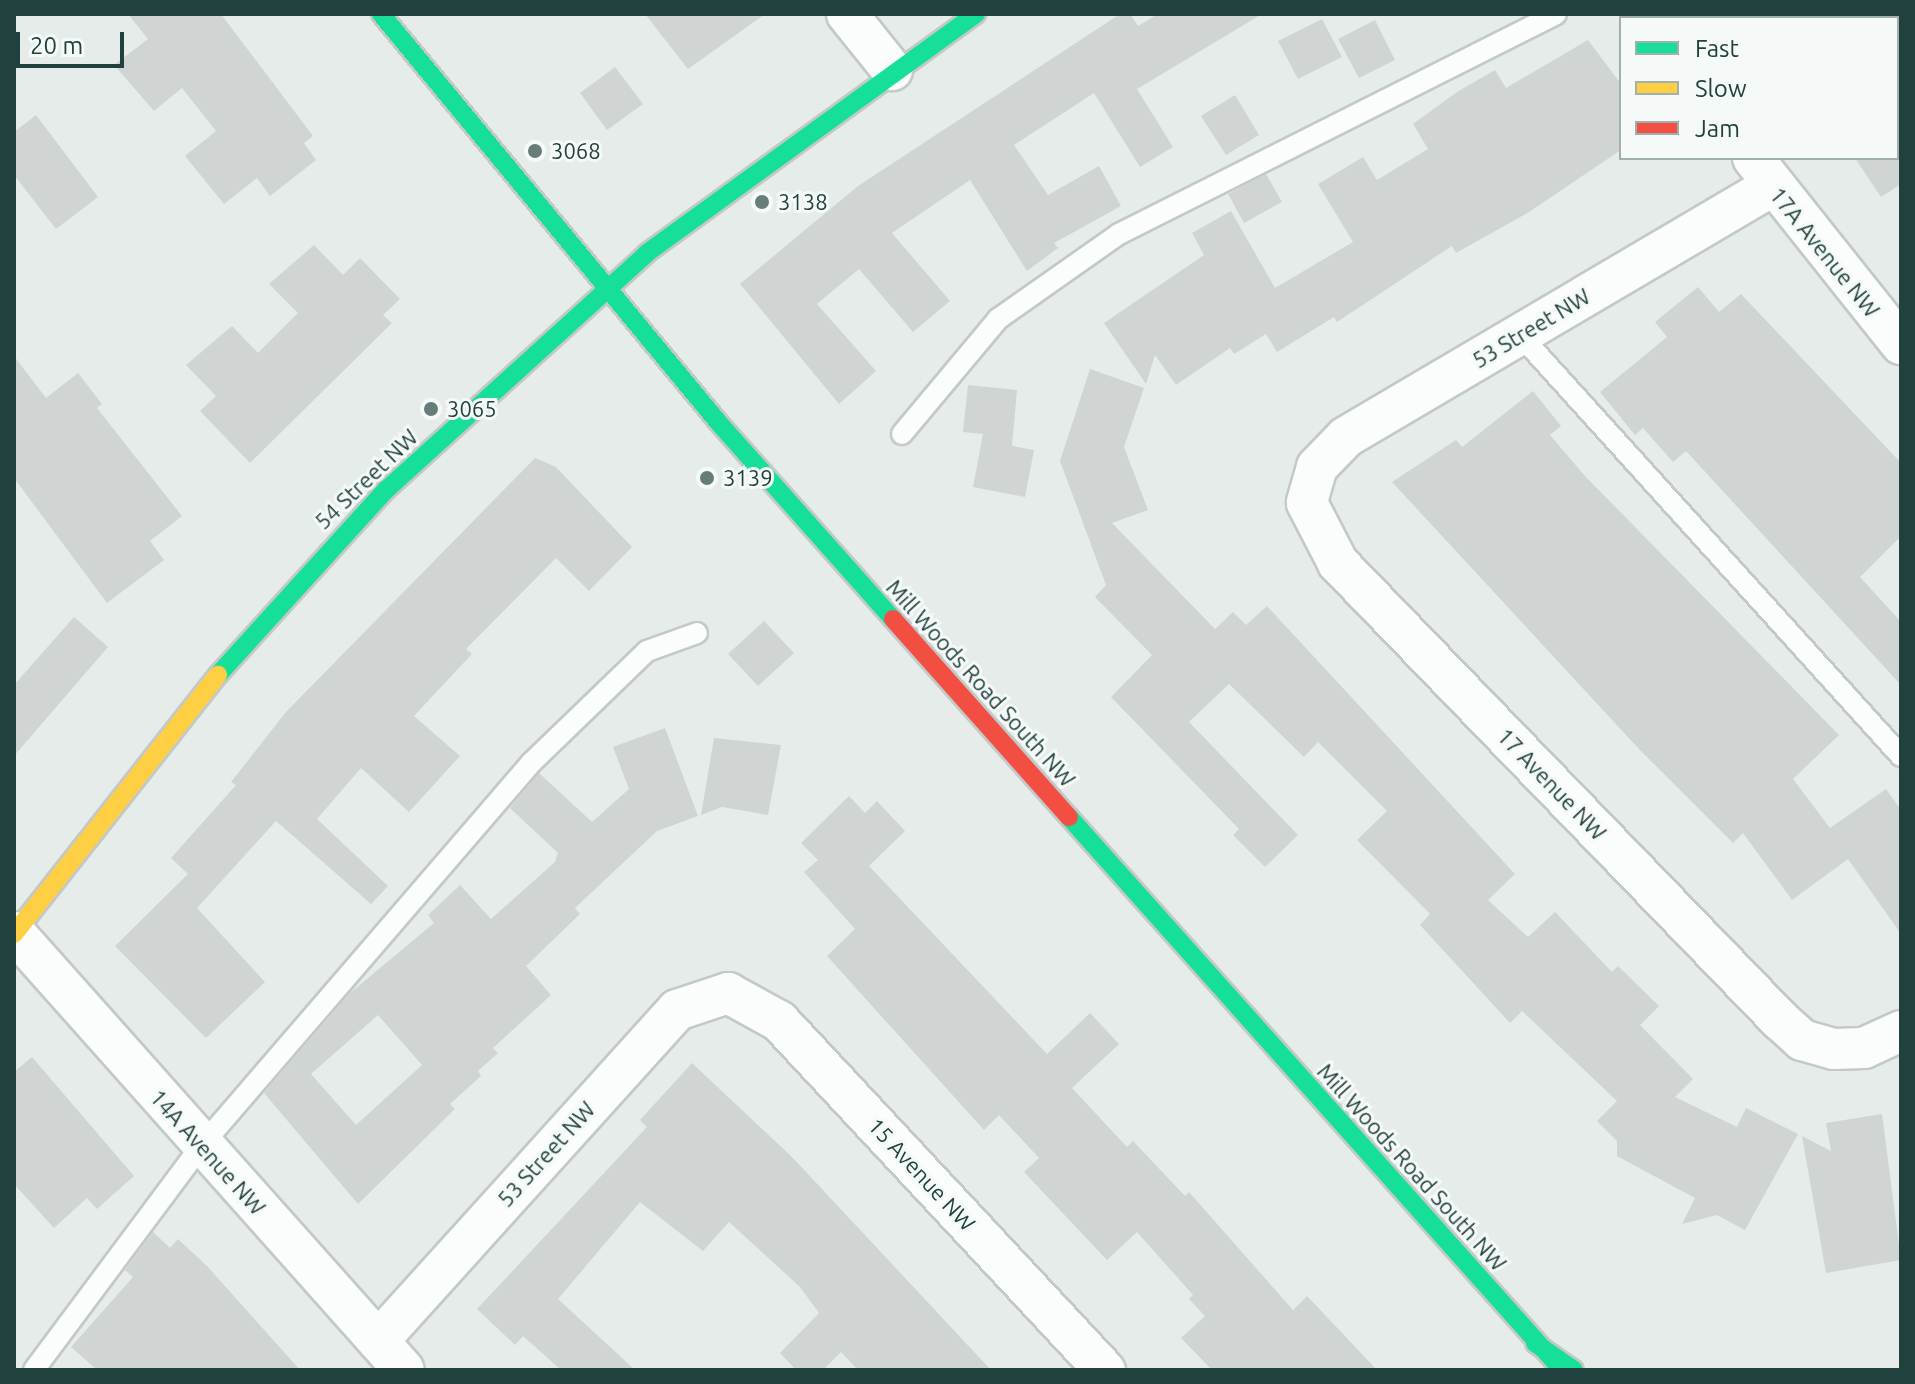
<!DOCTYPE html>
<style>
body{margin:0}
#map{position:relative;width:1915px;height:1384px;overflow:hidden;background:#e6ecea;font-family:Ubuntu,sans-serif}
div>[style]{position:absolute}
.building>*{inset:0;background:#d0d5d4}
.roads{filter:drop-shadow(2px 0 #c3c9c7) drop-shadow(-2px 0 #c3c9c7) drop-shadow(0 2px #c3c9c7) drop-shadow(0 -2px #c3c9c7)}
.lane>*{height:20px;margin:-10px;padding:0 10px;transform-origin:10px;border-radius:10px;background:#fbfcfc}
.street>*{height:40px;margin:-20px;padding:0 20px;transform-origin:20px;border-radius:20px;background:#fbfcfc}
.fast>*{height:18px;margin:-9px;padding:0 9px;transform-origin:9px;border-radius:9px;background:#16e098}
.slow>*{height:18px;margin:-9px;padding:0 9px;transform-origin:9px;border-radius:9px;background:#ffcf43}
.jam>*{height:18px;margin:-9px;padding:0 9px;transform-origin:9px;border-radius:9px;background:#f24e42}
.dots>*{width:22px;height:22px;translate:-50% -50%;box-sizing:border-box;border:4px solid #f5faf8;border-radius:50%}
span{translate:-50% -50%;white-space:nowrap;text-align:center;line-height:1.15;-webkit-text-stroke:6px #f5faf8;paint-order:stroke}
.poi-label{font-size:22px;color:#21413e}
.left{translate:0 -50%;text-align:left}
.street-label{font-size:22px;color:#21413e}
.frame{position:absolute;inset:0;border:16px solid #21413e;pointer-events:none}
.legend{position:absolute;left:1619px;top:16px;width:280px;height:144px;box-sizing:border-box;background:#f5faf8;border:2px solid #a0b0ae;margin:0;padding:10px 14px;list-style:none;font-size:24px;color:#21413e}
.legend li{display:flex;align-items:center;gap:16px;height:40px}
.legend b{width:40px;border:2px solid #a0b0ae}
.scale{position:absolute;left:16px;top:32px;width:108px;height:36px;box-sizing:border-box;border:4px solid #21413e;border-top:0;padding-left:10px;font-size:24px;line-height:28px;white-space:nowrap;color:#21413e;-webkit-text-stroke:6px #f5faf8;paint-order:stroke}
</style>
<div id="map">
<div class="building">
<i style="clip-path:polygon(128px 14px,221px 14px,313px 136px,304px 143px,316px 160px,270px 196px,257px 178px,224px 204px,185px 156px,216px 131px,182px 88px,154px 111px,114px 65px,148px 39px)"></i>
<i style="clip-path:polygon(645px 14px,765px 14px,688px 69px)"></i>
<i style="clip-path:polygon(1120px 14px,1130px 14px,1138px 26px,1158px 14px,1262px 14px,1137px 89px,1173px 147px,1140px 167px,1094px 93px,1014px 145px,1048px 195px,1099px 166px,1121px 206px,1054px 243px,1058px 248px,1027px 271px,970px 180px,892px 233px,950px 301px,913px 332px,859px 269px,817px 304px,876px 371px,839px 404px,740px 284px,858px 186px)"></i>
<i style="clip-path:polygon(1322px 19px,1342px 57px,1298px 79px,1278px 41px)"></i>
<i style="clip-path:polygon(1375px 20px,1395px 60px,1359px 78px,1338px 39px)"></i>
<i style="clip-path:polygon(1588px 40px,1621px 84px,1621px 150px,1529px 212px,1456px 253px,1452px 246px,1337px 322px,1334px 317px,1277px 352px,1266px 334px,1234px 354px,1230px 348px,1176px 385px,1155px 355px,1146px 384px,1104px 323px,1204px 255px,1192px 233px,1231px 211px,1275px 288px,1353px 242px,1318px 184px,1363px 157px,1377px 180px,1428px 149px,1413px 124px,1457px 92px,1495px 70px,1506px 88px)"></i>
<i style="clip-path:polygon(615px 67px,643px 104px,607px 130px,580px 93px)"></i>
<i style="clip-path:polygon(1235px 95px,1259px 135px,1226px 155px,1201px 116px)"></i>
<i style="clip-path:polygon(36px 115px,98px 197px,56px 229px,14px 175px,14px 132px)"></i>
<i style="clip-path:polygon(1855px 158px,1901px 158px,1901px 184px,1881px 197px)"></i>
<i style="clip-path:polygon(1266px 174px,1282px 202px,1244px 223px,1228px 194px)"></i>
<i style="clip-path:polygon(314px 245px,343px 275px,360px 258px,400px 299px,383px 315px,392px 323px,250px 463px,200px 411px,216px 396px,186px 365px,232px 326px,258px 353px,298px 313px,269px 284px)"></i>
<i style="clip-path:polygon(1698px 287px,1719px 312px,1741px 294px,1901px 463px,1901px 536px,1860px 577px,1901px 622px,1901px 685px,1686px 451px,1673px 462px,1643px 428px,1635px 435px,1600px 392px,1667px 337px,1655px 322px)"></i>
<i style="clip-path:polygon(14px 356px,46px 398px,78px 373px,102px 404px,97px 408px,182px 516px,150px 541px,164px 560px,107px 603px,14px 478px)"></i>
<i style="clip-path:polygon(1090px 369px,1144px 388px,1124px 447px,1148px 510px,1112px 523px,1215px 629px,1233px 612px,1246px 625px,1267px 606px,1515px 874px,1488px 900px,1528px 937px,1555px 912px,1612px 972px,1618px 966px,1659px 1006px,1640px 1025px,1693px 1079px,1675px 1097px,1737px 1127px,1746px 1108px,1798px 1134px,1745px 1230px,1717px 1215px,1682px 1224px,1695px 1198px,1617px 1156px,1617px 1141px,1597px 1121px,1617px 1101px,1522px 1011px,1510px 1023px,1420px 925px,1430px 914px,1357px 840px,1387px 811px,1318px 742px,1304px 757px,1229px 684px,1189px 722px,1298px 835px,1265px 867px,1233px 835px,1239px 829px,1111px 697px,1152px 655px,1095px 597px,1106px 585px,1060px 461px)"></i>
<i style="clip-path:polygon(968px 385px,1017px 390px,1012px 446px,1034px 450px,1025px 497px,973px 487px,983px 434px,963px 432px)"></i>
<i style="clip-path:polygon(1533px 391px,1561px 426px,1550px 435px,1585px 476px,1839px 735px,1793px 779px,1830px 828px,1886px 789px,1901px 810px,1901px 934px,1848px 859px,1792px 900px,1743px 833px,1733px 843px,1639px 749px,1392px 482px,1456px 440px,1462px 447px)"></i>
<i style="clip-path:polygon(535px 458px,556px 467px,632px 547px,589px 591px,556px 558px,466px 649px,472px 654px,414px 716px,460px 756px,409px 812px,361px 768px,317px 819px,388px 886px,371px 904px,276px 821px,197px 908px,265px 982px,206px 1038px,115px 946px,188px 874px,171px 858px,236px 785px,231px 782px,286px 712px)"></i>
<i style="clip-path:polygon(74px 617px,108px 647px,14px 756px,14px 685px)"></i>
<i style="clip-path:polygon(764px 621px,794px 653px,758px 686px,728px 654px)"></i>
<i style="clip-path:polygon(evenodd,665px 728px,698px 816px,657px 831px,575px 908px,580px 914px,526px 966px,551px 995px,493px 1048px,498px 1053px,478px 1071px,481px 1076px,450px 1104px,455px 1109px,358px 1204px,264px 1093px,350px 993px,434px 923px,428px 915px,460px 885px,491px 919px,555px 862px,558px 853px,510px 808px,539px 773px,592px 822px,629px 789px,613px 747px,665px 728px,378px 1015px,422px 1065px,356px 1125px,311px 1074px,378px 1015px)"></i>
<i style="clip-path:polygon(714px 738px,781px 745px,768px 815px,722px 807px,701px 815px)"></i>
<i style="clip-path:polygon(849px 796px,865px 813px,877px 801px,905px 831px,869px 866px,1047px 1054px,1090px 1013px,1119px 1044px,1072px 1088px,1127px 1147px,1133px 1141px,1185px 1196px,1189px 1192px,1293px 1310px,1307px 1296px,1377px 1370px,1212px 1370px,1181px 1338px,1205px 1316px,1189px 1299px,1193px 1295px,1137px 1232px,1107px 1260px,1024px 1172px,1039px 1158px,999px 1115px,984px 1130px,827px 956px,855px 929px,804px 872px,818px 860px,801px 843px)"></i>
<i style="clip-path:polygon(32px 1057px,134px 1176px,97px 1209px,87px 1198px,54px 1228px,14px 1184px,14px 1072px)"></i>
<i style="clip-path:polygon(692px 1063px,793px 1158px,991px 1370px,858px 1370px,841px 1352px,823px 1370px,796px 1370px,780px 1353px,819px 1313px,800px 1287px,729px 1222px,703px 1251px,640px 1202px,558px 1299px,635px 1370px,561px 1370px,523px 1336px,515px 1345px,477px 1309px,647px 1127px,640px 1120px)"></i>
<i style="clip-path:polygon(1882px 1114px,1901px 1260px,1826px 1273px,1802px 1136px,1831px 1151px,1826px 1123px)"></i>
<i style="clip-path:polygon(153px 1232px,170px 1248px,178px 1239px,207px 1266px,300px 1370px,97px 1370px,71px 1347px,133px 1277px,125px 1270px)"></i>
</div>
<div class="roads">
<div class="lane">
<i style="left:1520px;top:335px;width:568px;rotate:47.86deg"></i>
<i style="left:902px;top:434px;width:150px;rotate:-50.1deg"></i>
<i style="left:998px;top:319px;width:148px;rotate:-35.1deg"></i>
<i style="left:1119px;top:234px;width:489px;rotate:-26.7deg"></i>
<i style="left:34px;top:1370px;width:281px;rotate:-53.3deg"></i>
<i style="left:202px;top:1145px;width:504px;rotate:-49.26deg"></i>
<i style="left:531px;top:763px;width:161px;rotate:-44deg"></i>
<i style="left:647px;top:651px;width:53px;rotate:-19.8deg"></i>
</div>
<div class="street">
<i style="left:847px;top:14px;width:72px;rotate:51.2deg"></i>
<i style="left:1666px;top:14px;width:4px;rotate:63deg"></i>
<i style="left:1753px;top:158px;width:238px;rotate:51.5deg"></i>
<i style="left:1772px;top:186px;width:494px;rotate:149.5deg"></i>
<i style="left:1346px;top:437px;width:42px;rotate:134deg"></i>
<i style="left:1317px;top:467px;width:37px;rotate:106deg"></i>
<i style="left:1307px;top:503px;width:68px;rotate:62.7deg"></i>
<i style="left:1338px;top:563px;width:636px;rotate:45.96deg"></i>
<i style="left:1780px;top:1020px;width:30px;rotate:42deg"></i>
<i style="left:1802px;top:1040px;width:33px;rotate:16deg"></i>
<i style="left:1834px;top:1049px;width:30px;rotate:-2deg"></i>
<i style="left:1864px;top:1048px;width:41px;rotate:-24.7deg"></i>
<i style="left:14px;top:932px;width:586px;rotate:48.32deg"></i>
<i style="left:378px;top:1341px;width:446px;rotate:-47.9deg"></i>
<i style="left:677px;top:1010px;width:54px;rotate:-18.4deg"></i>
<i style="left:728px;top:993px;width:58px;rotate:28.8deg"></i>
<i style="left:779px;top:1021px;width:478px;rotate:47deg"></i>
</div>
<div class="fast">
<i style="left:381px;top:14px;width:529px;rotate:50.44deg"></i>
<i style="left:718px;top:422px;width:264px;rotate:48.4deg"></i>
<i style="left:218px;top:675px;width:250px;rotate:-47.8deg"></i>
<i style="left:386px;top:490px;width:353px;rotate:-42.2deg"></i>
<i style="left:647px;top:253px;width:407px;rotate:-36deg"></i>
<i style="left:1069px;top:817px;width:741px;rotate:48.28deg"></i>
<i style="left:1535px;top:1343px;width:47px;rotate:34.7deg"></i>
</div>
<div class="slow">
<i style="left:14px;top:934px;width:330px;rotate:-51.8deg"></i>
</div>
<div class="jam">
<i style="left:893px;top:619px;width:265px;rotate:48.4deg"></i>
</div>
</div>
<div class="dots">
<i style="left:535px;top:151px;background:#667d7a"></i>
<i style="left:762px;top:202px;background:#667d7a"></i>
<i style="left:431px;top:409px;background:#667d7a"></i>
<i style="left:707px;top:478px;background:#667d7a"></i>
</div>
<div class="poi-label">
<span class="left" style="left:551px;top:151px">3068</span>
<span class="left" style="left:778px;top:202px">3138</span>
<span class="left" style="left:447px;top:409px">3065</span>
<span class="left" style="left:723px;top:478px">3139</span>
</div>
<div class="street-label">
<span style="left:1825px;top:252px;rotate:51deg">17A Avenue NW</span>
<span style="left:1531px;top:328px;rotate:-31deg">53 Street NW</span>
<span style="left:366px;top:479px;rotate:-44deg">54 Street NW</span>
<span style="left:981px;top:683px;rotate:48deg">Mill Woods Road South NW</span>
<span style="left:1552px;top:784px;rotate:46deg">17 Avenue NW</span>
<span style="left:208px;top:1152px;rotate:48deg">14A Avenue NW</span>
<span style="left:546px;top:1154px;rotate:-48deg">53 Street NW</span>
<span style="left:1412px;top:1167px;rotate:48deg">Mill Woods Road South NW</span>
<span style="left:922px;top:1174px;rotate:47deg">15 Avenue NW</span>
</div>
<div class="frame"></div>
<ul class="legend">
<li><b style="height:10px;background:#16e098"></b>Fast</li>
<li><b style="height:10px;background:#ffcf43"></b>Slow</li>
<li><b style="height:10px;background:#f24e42"></b>Jam</li>
</ul>
<div class="scale">20 m</div>
</div>
